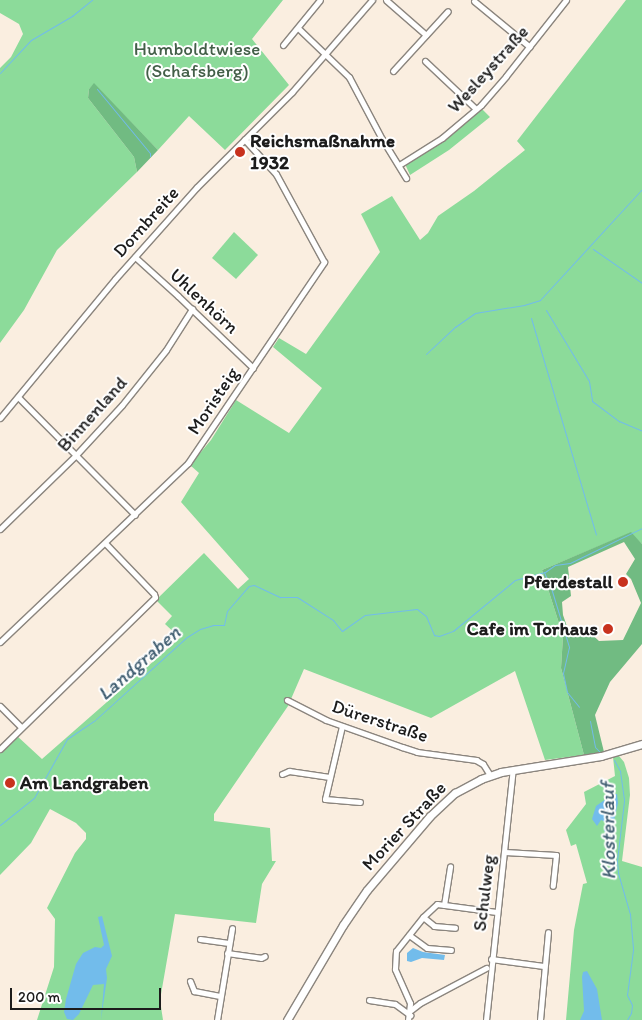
<!DOCTYPE html>
<meta charset="utf-8">
<style>
body{margin:0}
#map{position:relative;width:642px;height:1020px;overflow:hidden;background:#faeee0;font-family:Itim,sans-serif}
div>[style]{position:absolute}
.green>*{inset:0;background:#8cdb9a}
.forest>*{inset:0;background:#71bb82}
.water>*{inset:0;background:#72bceb}
.stream>*{height:1px;margin:-0.5px;padding:0 0.5px;transform-origin:0.5px;border-radius:0.5px;background:#72bceb}
.roads{filter:drop-shadow(1px 0 #8b857e) drop-shadow(-1px 0 #8b857e) drop-shadow(0 1px #8b857e) drop-shadow(0 -1px #8b857e)}
.minor>*{height:5px;margin:-2.5px;padding:0 2.5px;transform-origin:2.5px;border-radius:2.5px;background:#fff}
.secondary>*{height:7px;margin:-3.5px;padding:0 3.5px;transform-origin:3.5px;border-radius:3.5px;background:#fff}
.dots>*{width:14px;height:14px;translate:-50% -50%;box-sizing:border-box;border:2px solid #fff;border-radius:50%}
span{translate:-50% -50%;white-space:nowrap;text-align:center;line-height:1.15;-webkit-text-stroke:4px #fff;paint-order:stroke}
.park-label{font-size:19px;color:#435f48}
.street-label{font-size:19px;color:#1c1c1c}
.poi-label{font-size:19px;color:#1c1c1c;font-weight:700}
.left{translate:0 -50%;text-align:left}
.right{translate:-100% -50%;text-align:right}
.water-label{font-size:20px;color:#3e5c6f;font-style:italic}
.scale{position:absolute;left:10px;top:988px;width:151px;height:22px;box-sizing:border-box;border:2px solid #1c1c1c;border-top:0;padding-left:6px;font-size:15px;line-height:18px;white-space:nowrap;color:#1c1c1c;-webkit-text-stroke:4px #fff;paint-order:stroke}
</style>
<div id="map">
<div class="green">
<i style="clip-path:polygon(0 0,283px 0,252px 39px,289px 85px,225px 150px,189px 116px,158px 150px,94px 84px,89px 89px,88px 98px,134px 157px,137px 172px,57px 250px,24px 310px,0 343px,0 68px,11px 57px,23px 34px,19px 24px,0 13px)"></i>
<i style="clip-path:polygon(626px 0,642px 0,642px 544px,630px 533px,542px 570px,563px 636px,561px 668px,584px 755px,545px 760px,515px 671px,431px 718px,304px 669px,288px 706px,214px 814px,214px 821px,270px 828px,272px 861px,276px 861px,262px 884px,256px 923px,175px 914px,160px 1000px,163px 1020px,37px 1020px,54px 967px,55px 919px,47px 908px,75px 853px,86px 839px,86px 833px,76px 823px,50px 809px,31px 843px,0 875px,0 751px,16px 735px,42px 759px,180px 638px,165px 624px,172px 616px,156px 600px,204px 553px,238px 589px,249px 579px,181px 502px,199px 473px,190px 465px,211px 440px,236px 400px,289px 433px,322px 388px,273px 347px,279px 338px,306px 354px,380px 252px,361px 214px,392px 196px,420px 240px,428px 233px,438px 216px,474px 191px,525px 150px,517px 141px)"></i>
<i style="clip-path:polygon(480px 107px,490px 117px,449px 150px,410px 175px,405px 164px,442px 140px)"></i>
<i style="clip-path:polygon(234px 232px,258px 255px,236px 279px,212px 258px)"></i>
<i style="clip-path:polygon(619px 756px,624px 762px,629px 778px,630px 795px,622px 861px,642px 867px,642px 1020px,566px 1020px,574px 930px,583px 884px,587px 883px,576px 844px,571px 846px,566px 830px,586px 804px,584px 792px,615px 776px,613px 757px)"></i>
</div>
<div class="forest">
<i style="clip-path:polygon(94px 83px,158px 150px,137px 172px,134px 157px,88px 98px,89px 89px)"></i>
<i style="clip-path:polygon(evenodd,631px 532px,642px 544px,642px 644px,610px 682px,595px 715px,604px 752px,584px 755px,561px 668px,563px 636px,542px 570px,631px 532px,624px 542px,635px 559px,626px 574px,631px 579px,641px 603px,623px 640px,599px 641px,585px 628px,570px 635px,563px 615px,562px 602px,571px 596px,568px 567px,624px 542px)"></i>
</div>
<div class="water">
<i style="clip-path:polygon(613px 794px,617px 794px,618px 803px,611px 834px,604px 831px,606px 822px,601px 820px,597px 826px,592px 819px,596px 806px)"></i>
<i style="clip-path:polygon(102px 916px,112px 956px,106px 969px,107px 978px,101px 1020px,104px 984px,93px 985px,79px 1014px,73px 1020px,67px 1019px,64px 1012px,66px 999px,76px 964px,83px 953px,95px 947px,101px 948px,104px 945px,98px 917px)"></i>
<i style="clip-path:polygon(413px 948px,423px 952px,445px 955px,444px 960px,422px 958px,411px 962px,407px 961px,407px 953px)"></i>
<i style="clip-path:polygon(587px 971px,597px 989px,602px 1020px,580px 1020px,584px 1011px,582px 977px,583px 972px)"></i>
</div>
<div class="stream">
<i style="left:0;top:73px;width:45px;rotate:-46.8deg"></i>
<i style="left:31px;top:40px;width:48px;rotate:-30.3deg"></i>
<i style="left:72px;top:16px;width:26px;rotate:-39deg"></i>
<i style="left:97px;top:89px;width:83px;rotate:50.4deg"></i>
<i style="left:150px;top:153px;width:3px;rotate:90deg"></i>
<i style="left:593px;top:249px;width:60px;rotate:34.8deg"></i>
<i style="left:546px;top:310px;width:83px;rotate:58.8deg"></i>
<i style="left:589px;top:381px;width:20px;rotate:81deg"></i>
<i style="left:592px;top:401px;width:34px;rotate:37deg"></i>
<i style="left:619px;top:421px;width:25px;rotate:23deg"></i>
<i style="left:531px;top:318px;width:226px;rotate:73.3deg"></i>
<i style="left:426px;top:354px;width:40px;rotate:-43deg"></i>
<i style="left:455px;top:327px;width:24px;rotate:-35deg"></i>
<i style="left:475px;top:313px;width:50px;rotate:-9.3deg"></i>
<i style="left:524px;top:305px;width:17px;rotate:-17deg"></i>
<i style="left:540px;top:300px;width:151px;rotate:-47.4deg"></i>
<i style="left:545px;top:572px;width:12px;rotate:-35deg"></i>
<i style="left:555px;top:565px;width:15px;rotate:-8deg"></i>
<i style="left:570px;top:563px;width:80px;rotate:-25.9deg"></i>
<i style="left:590px;top:721px;width:26px;rotate:79deg"></i>
<i style="left:595px;top:747px;width:6px;rotate:45deg"></i>
<i style="left:614px;top:760px;width:13px;rotate:61deg"></i>
<i style="left:620px;top:771px;width:30px;rotate:82deg"></i>
<i style="left:624px;top:801px;width:60px;rotate:96.7deg"></i>
<i style="left:617px;top:861px;width:12px;rotate:85deg"></i>
<i style="left:618px;top:873px;width:43px;rotate:73.7deg"></i>
<i style="left:630px;top:914px;width:36px;rotate:85deg"></i>
<i style="left:633px;top:950px;width:45px;rotate:97.6deg"></i>
<i style="left:627px;top:995px;width:11px;rotate:63deg"></i>
<i style="left:632px;top:1005px;width:8px;rotate:97deg"></i>
<i style="left:631px;top:1013px;width:8px;rotate:120deg"></i>
<i style="left:0;top:825px;width:43px;rotate:-38.5deg"></i>
<i style="left:34px;top:798px;width:68px;rotate:-60.8deg"></i>
<i style="left:67px;top:739px;width:32px;rotate:-34deg"></i>
<i style="left:94px;top:721px;width:125px;rotate:-42.1deg"></i>
<i style="left:187px;top:637px;width:15px;rotate:-32deg"></i>
<i style="left:200px;top:629px;width:14px;rotate:-17deg"></i>
<i style="left:213px;top:625px;width:11px"></i>
<i style="left:224px;top:625px;width:14px;rotate:-78deg"></i>
<i style="left:227px;top:611px;width:33px;rotate:-49deg"></i>
<i style="left:249px;top:586px;width:5px;rotate:-11deg"></i>
<i style="left:254px;top:585px;width:29px;rotate:25deg"></i>
<i style="left:280px;top:597px;width:17px"></i>
<i style="left:297px;top:597px;width:43px;rotate:32.6deg"></i>
<i style="left:333px;top:620px;width:14px;rotate:51deg"></i>
<i style="left:342px;top:631px;width:28px;rotate:-35deg"></i>
<i style="left:365px;top:615px;width:52px;rotate:-6.6deg"></i>
<i style="left:417px;top:609px;width:11px;rotate:38deg"></i>
<i style="left:426px;top:616px;width:21px;rotate:67deg"></i>
<i style="left:434px;top:635px;width:5px;rotate:11deg"></i>
<i style="left:439px;top:636px;width:15px;rotate:-20deg"></i>
<i style="left:453px;top:631px;width:80px;rotate:-39.4deg"></i>
<i style="left:515px;top:580px;width:30px;rotate:-15deg"></i>
<i style="left:544px;top:572px;width:21px;rotate:67deg"></i>
<i style="left:552px;top:591px;width:59px;rotate:73.1deg"></i>
<i style="left:569px;top:647px;width:27px;rotate:103deg"></i>
<i style="left:563px;top:673px;width:19px;rotate:78deg"></i>
<i style="left:567px;top:692px;width:19px;rotate:51deg"></i>
</div>
<div class="roads">
<div class="minor">
<i style="left:386px;top:0;width:53px;rotate:41.2deg"></i>
<i style="left:474px;top:1px;width:72px;rotate:39.4deg"></i>
<i style="left:298px;top:28px;width:71px;rotate:43.9deg"></i>
<i style="left:349px;top:77px;width:70px;rotate:62deg"></i>
<i style="left:382px;top:139px;width:46px;rotate:58.4deg"></i>
<i style="left:283px;top:45px;width:58px;rotate:-50.6deg"></i>
<i style="left:425px;top:61px;width:70px;rotate:43.3deg"></i>
<i style="left:393px;top:71px;width:81px;rotate:-47.5deg"></i>
<i style="left:399px;top:165px;width:51px;rotate:-32.1deg"></i>
<i style="left:442px;top:138px;width:51px;rotate:-40.2deg"></i>
<i style="left:481px;top:105px;width:38px;rotate:-49deg"></i>
<i style="left:506px;top:76px;width:97px;rotate:-51.7deg"></i>
<i style="left:135px;top:257px;width:58px;rotate:42.2deg"></i>
<i style="left:178px;top:296px;width:104px;rotate:43.8deg"></i>
<i style="left:18px;top:397px;width:166px;rotate:45.2deg"></i>
<i style="left:0;top:418px;width:180px;rotate:-50.4deg"></i>
<i style="left:115px;top:279px;width:123px;rotate:-48.3deg"></i>
<i style="left:197px;top:187px;width:134px;rotate:-45deg"></i>
<i style="left:292px;top:92px;width:122px;rotate:-49deg"></i>
<i style="left:0;top:529px;width:105px;rotate:-44.2deg"></i>
<i style="left:75px;top:456px;width:69px;rotate:-47.3deg"></i>
<i style="left:122px;top:405px;width:70px;rotate:-51.3deg"></i>
<i style="left:166px;top:350px;width:49px;rotate:-57.6deg"></i>
<i style="left:0;top:642px;width:260px;rotate:-43.6deg"></i>
<i style="left:188px;top:463px;width:243px;rotate:-55.9deg"></i>
<i style="left:324px;top:262px;width:100px;rotate:-118.6deg"></i>
<i style="left:276px;top:174px;width:47px;rotate:-132.4deg"></i>
<i style="left:287px;top:700px;width:44px;rotate:27.1deg"></i>
<i style="left:326px;top:720px;width:81px;rotate:19.6deg"></i>
<i style="left:402px;top:747px;width:16px;rotate:18deg"></i>
<i style="left:417px;top:752px;width:60px;rotate:7.7deg"></i>
<i style="left:476px;top:760px;width:8px;rotate:30deg"></i>
<i style="left:483px;top:764px;width:13px;rotate:58deg"></i>
<i style="left:0;top:706px;width:30px;rotate:45deg"></i>
<i style="left:342px;top:726px;width:75px;rotate:103.1deg"></i>
<i style="left:325px;top:799px;width:35px;rotate:5deg"></i>
<i style="left:0;top:749px;width:217px;rotate:-44.4deg"></i>
<i style="left:155px;top:597px;width:3px;rotate:-108deg"></i>
<i style="left:154px;top:594px;width:69px;rotate:-133.8deg"></i>
<i style="left:282px;top:774px;width:8px;rotate:-23deg"></i>
<i style="left:289px;top:771px;width:41px;rotate:8.3deg"></i>
<i style="left:505px;top:852px;width:51px;rotate:3.4deg"></i>
<i style="left:556px;top:855px;width:31px;rotate:96deg"></i>
<i style="left:444px;top:905px;width:39px;rotate:-81deg"></i>
<i style="left:423px;top:917px;width:14px;rotate:39deg"></i>
<i style="left:434px;top:926px;width:21px;rotate:5deg"></i>
<i style="left:409px;top:935px;width:22px;rotate:36deg"></i>
<i style="left:427px;top:948px;width:24px;rotate:5deg"></i>
<i style="left:200px;top:939px;width:29px;rotate:8deg"></i>
<i style="left:227px;top:953px;width:34px;rotate:8deg"></i>
<i style="left:261px;top:958px;width:4px;rotate:-27deg"></i>
<i style="left:491px;top:959px;width:53px;rotate:7.5deg"></i>
<i style="left:190px;top:981px;width:11px;rotate:68deg"></i>
<i style="left:194px;top:991px;width:25px;rotate:11deg"></i>
<i style="left:369px;top:1000px;width:26px;rotate:9deg"></i>
<i style="left:395px;top:1004px;width:19px;rotate:36deg"></i>
<i style="left:411px;top:1010px;width:11px;rotate:-38deg"></i>
<i style="left:420px;top:1003px;width:75px;rotate:-27.9deg"></i>
<i style="left:217px;top:1020px;width:93px;rotate:-80.7deg"></i>
<i style="left:408px;top:1020px;width:17px;rotate:-83deg"></i>
<i style="left:410px;top:1003px;width:37px;rotate:-114deg"></i>
<i style="left:395px;top:969px;width:18px;rotate:-87deg"></i>
<i style="left:396px;top:951px;width:43px;rotate:-51.5deg"></i>
<i style="left:423px;top:917px;width:19px;rotate:-43deg"></i>
<i style="left:437px;top:904px;width:60px;rotate:7.7deg"></i>
<i style="left:486px;top:1020px;width:252px;rotate:-83.9deg"></i>
<i style="left:540px;top:1020px;width:88px;rotate:-84.8deg"></i>
</div>
<div class="secondary">
<i style="left:287px;top:1020px;width:110px;rotate:-59.5deg"></i>
<i style="left:343px;top:925px;width:42px;rotate:-55.6deg"></i>
<i style="left:367px;top:890px;width:97px;rotate:-49.6deg"></i>
<i style="left:430px;top:816px;width:34px;rotate:-43deg"></i>
<i style="left:455px;top:793px;width:30px;rotate:-28deg"></i>
<i style="left:481px;top:779px;width:21px;rotate:-19deg"></i>
<i style="left:501px;top:772px;width:101px;rotate:-9.1deg"></i>
<i style="left:601px;top:756px;width:43px;rotate:-16.3deg"></i>
</div>
</div>
<div class="dots">
<i style="left:240px;top:152px;background:#c8321e"></i>
<i style="left:623px;top:582px;background:#c8321e"></i>
<i style="left:608px;top:629px;background:#c8321e"></i>
<i style="left:10px;top:783px;background:#c8321e"></i>
</div>
<div class="park-label">
<span style="left:197px;top:60px">Humboldtwiese<br>(Schafsberg)</span>
</div>
<div class="street-label">
<span style="left:488px;top:69px;rotate:-48deg">Wesleystraße</span>
<span style="left:146px;top:222px;rotate:-48deg">Dornbreite</span>
<span style="left:204px;top:301px;rotate:43deg">Uhlenhörn</span>
<span style="left:213px;top:401px;rotate:-56deg">Moristeig</span>
<span style="left:92px;top:414px;rotate:-48deg">Binnenland</span>
<span style="left:380px;top:721px;rotate:18deg">Dürerstraße</span>
<span style="left:404px;top:826px;rotate:-47deg">Morier Straße</span>
<span style="left:484px;top:893px;rotate:-83deg">Schulweg</span>
</div>
<div class="poi-label">
<span class="left" style="left:250px;top:152px">Reichsmaßnahme<br>1932</span>
<span class="right" style="left:613px;top:582px">Pferdestall</span>
<span class="right" style="left:598px;top:629px">Cafe im Torhaus</span>
<span class="left" style="left:20px;top:783px">Am Landgraben</span>
</div>
<div class="water-label">
<span style="left:139px;top:663px;rotate:-41deg">Landgraben</span>
<span style="left:608px;top:831px;rotate:-91deg">Klosterlauf</span>
</div>
<div class="scale">200 m</div>
</div>
